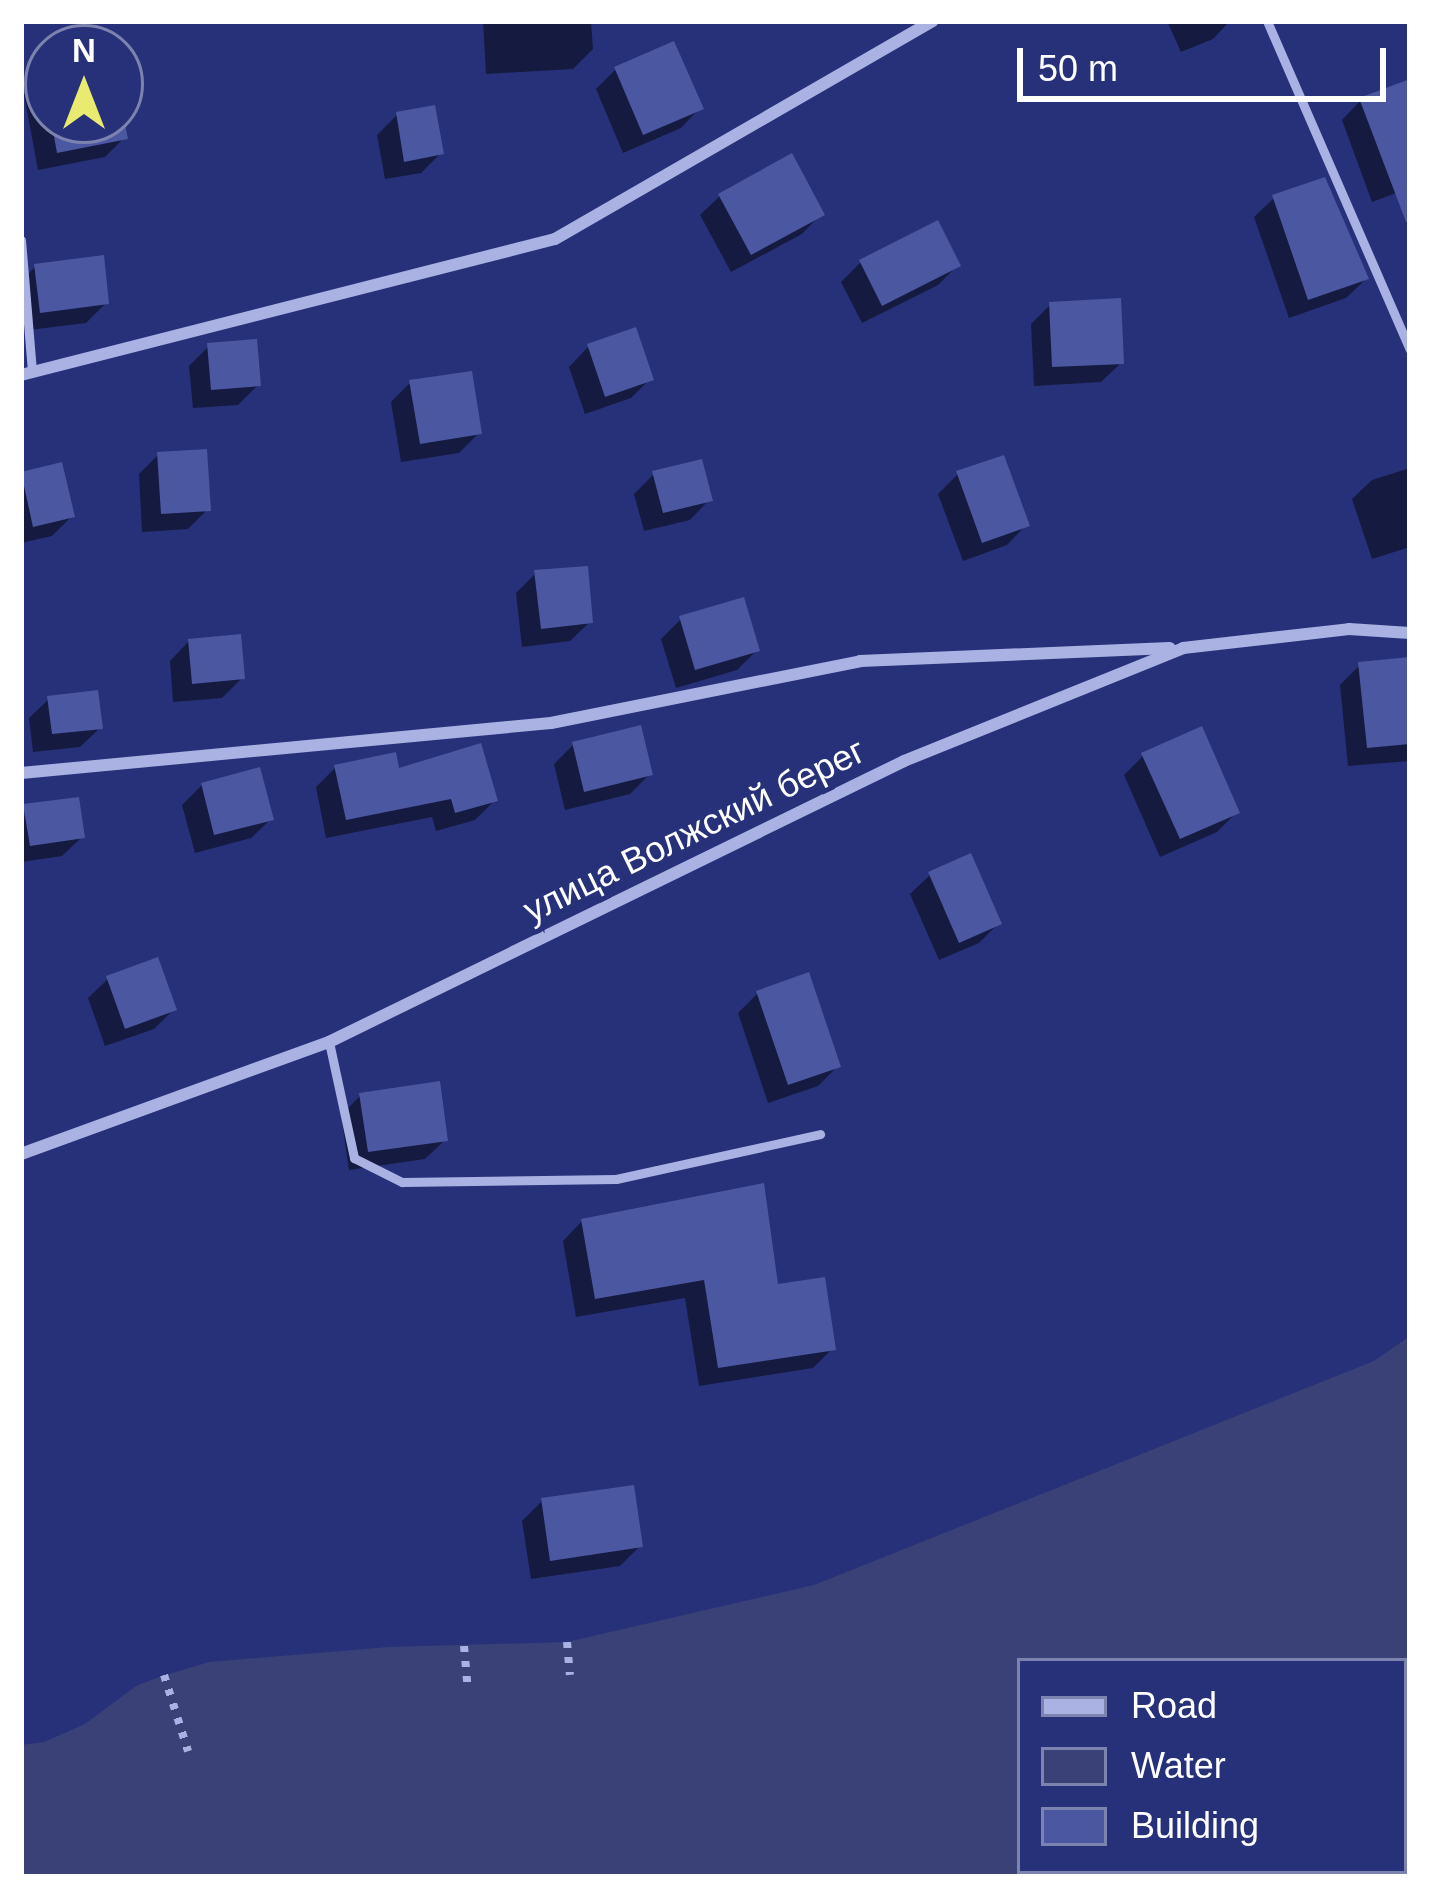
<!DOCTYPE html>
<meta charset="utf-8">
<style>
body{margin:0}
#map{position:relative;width:1431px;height:1898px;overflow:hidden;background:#273179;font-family:Helvetica,sans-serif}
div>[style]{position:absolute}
.water>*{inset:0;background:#3a4177}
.shadow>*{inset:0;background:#0007}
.building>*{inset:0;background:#4b57a0}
.path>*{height:8px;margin-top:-4px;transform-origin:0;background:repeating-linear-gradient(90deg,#aab2e3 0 6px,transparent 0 15px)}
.lane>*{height:9px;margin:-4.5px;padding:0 4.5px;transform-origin:4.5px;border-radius:4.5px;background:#aab2e3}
.street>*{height:12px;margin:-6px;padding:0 6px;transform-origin:6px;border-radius:6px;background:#aab2e3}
span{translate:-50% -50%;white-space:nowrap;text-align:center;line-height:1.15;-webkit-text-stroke:10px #273179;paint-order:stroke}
.street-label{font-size:36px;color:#fff}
.frame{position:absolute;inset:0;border:24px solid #fff;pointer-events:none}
.legend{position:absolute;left:1017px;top:1658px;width:390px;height:216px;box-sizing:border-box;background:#273179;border:3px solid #7d83af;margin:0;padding:15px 21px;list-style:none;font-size:36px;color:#fff}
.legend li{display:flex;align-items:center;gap:24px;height:60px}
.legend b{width:60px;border:3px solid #7d83af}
.north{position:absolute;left:24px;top:24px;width:120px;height:120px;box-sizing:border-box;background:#273179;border:3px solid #7d83af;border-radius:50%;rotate:0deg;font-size:33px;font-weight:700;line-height:48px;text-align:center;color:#fff}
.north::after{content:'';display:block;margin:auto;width:42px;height:54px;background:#e9eb70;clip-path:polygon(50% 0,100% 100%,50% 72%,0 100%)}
.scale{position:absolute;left:1017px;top:48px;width:369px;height:54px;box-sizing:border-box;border:6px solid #fff;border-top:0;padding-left:15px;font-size:36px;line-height:42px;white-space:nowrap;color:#fff;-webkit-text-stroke:9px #273179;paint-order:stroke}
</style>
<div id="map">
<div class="water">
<i style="clip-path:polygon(evenodd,1410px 1336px,1410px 1877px,21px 1877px,21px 1745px,44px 1742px,85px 1724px,136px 1686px,159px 1677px,209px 1662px,389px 1647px,567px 1642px,814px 1585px,1374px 1361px,1410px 1336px,1020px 1661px,1404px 1661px,1404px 1871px,1020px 1871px,1020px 1661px)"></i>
</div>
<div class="shadow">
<i style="clip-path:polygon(483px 21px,591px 21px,593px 49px,573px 69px,486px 74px)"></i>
<i style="clip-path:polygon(1167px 21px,1230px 21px,1213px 39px,1181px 52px)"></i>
<i style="clip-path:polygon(615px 70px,700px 108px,681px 128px,623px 153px,596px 89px)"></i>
<i style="clip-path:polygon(48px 75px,48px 120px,120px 120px,120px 115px,124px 138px,105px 157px,38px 170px,24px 95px)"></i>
<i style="clip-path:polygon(1410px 82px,1410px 188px,1372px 202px,1342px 120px,1361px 100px)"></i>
<i style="clip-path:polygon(397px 115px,441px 153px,421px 173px,385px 179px,377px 135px)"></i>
<i style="clip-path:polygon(720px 196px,821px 214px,802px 234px,731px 272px,700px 215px)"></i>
<i style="clip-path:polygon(1274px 198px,1366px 279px,1346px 298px,1289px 318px,1254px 217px)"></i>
<i style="clip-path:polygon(861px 262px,958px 265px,938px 285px,862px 323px,841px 282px)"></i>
<i style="clip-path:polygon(35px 267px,106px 303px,86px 323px,21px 331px,21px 281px)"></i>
<i style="clip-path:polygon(1050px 305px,1121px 363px,1101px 382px,1034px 386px,1031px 324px)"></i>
<i style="clip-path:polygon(209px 346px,258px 385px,238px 405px,193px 408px,189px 366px)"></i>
<i style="clip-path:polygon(588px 347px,650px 379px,631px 398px,585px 414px,569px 367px)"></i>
<i style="clip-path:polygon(411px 382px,479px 433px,459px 453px,401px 462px,391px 402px)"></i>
<i style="clip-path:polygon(158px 455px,208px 509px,188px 529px,142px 532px,139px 474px)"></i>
<i style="clip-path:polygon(60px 466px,72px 516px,52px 536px,21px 543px,21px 475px)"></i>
<i style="clip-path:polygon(1410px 468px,1410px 547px,1372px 559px,1352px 499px,1372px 480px)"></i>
<i style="clip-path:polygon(654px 474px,709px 500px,690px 520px,644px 531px,634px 494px)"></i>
<i style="clip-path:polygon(958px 474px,1026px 525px,1007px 545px,963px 561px,938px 494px)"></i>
<i style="clip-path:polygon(536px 573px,590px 622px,570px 641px,522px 647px,516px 593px)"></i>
<i style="clip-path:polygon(681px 619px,757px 650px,737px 670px,676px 688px,661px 639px)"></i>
<i style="clip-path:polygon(189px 641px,242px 678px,222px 698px,173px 702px,170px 661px)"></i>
<i style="clip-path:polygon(1360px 665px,1410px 665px,1410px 761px,1348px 766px,1340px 685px)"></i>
<i style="clip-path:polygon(49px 699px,100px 728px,80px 747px,33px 752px,29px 718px)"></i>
<i style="clip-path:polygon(574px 744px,650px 774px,630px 794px,565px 810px,554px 764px)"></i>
<i style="clip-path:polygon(1143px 756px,1237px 812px,1217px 832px,1160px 857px,1124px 775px)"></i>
<i style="clip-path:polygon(336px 767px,397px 772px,495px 800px,475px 820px,436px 831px,432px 817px,326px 838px,316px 787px)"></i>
<i style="clip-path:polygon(202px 785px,271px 819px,251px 838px,195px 853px,182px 805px)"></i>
<i style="clip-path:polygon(25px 807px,82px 837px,62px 856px,21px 862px)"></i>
<i style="clip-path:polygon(930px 875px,999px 923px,979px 943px,939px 960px,910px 894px)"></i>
<i style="clip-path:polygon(108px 979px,174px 1009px,154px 1029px,105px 1046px,88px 998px)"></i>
<i style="clip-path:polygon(757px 994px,838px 1066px,818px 1086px,768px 1103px,738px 1013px)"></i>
<i style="clip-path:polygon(361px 1095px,445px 1140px,425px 1159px,349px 1170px,341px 1115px)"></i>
<i style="clip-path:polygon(582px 1221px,776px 1287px,832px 1349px,813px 1368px,699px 1386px,685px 1298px,576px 1317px,563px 1241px)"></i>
<i style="clip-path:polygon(542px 1501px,640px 1546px,620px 1566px,531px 1579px,522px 1521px)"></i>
</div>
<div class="building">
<i style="clip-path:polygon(674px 41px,704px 109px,643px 135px,614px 67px)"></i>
<i style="clip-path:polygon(1410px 79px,1410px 222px,1406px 222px,1359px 98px)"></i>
<i style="clip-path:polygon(120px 99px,128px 139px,57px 153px,51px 120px,120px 120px)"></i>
<i style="clip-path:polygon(435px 105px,444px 154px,404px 162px,396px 112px)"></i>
<i style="clip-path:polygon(792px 153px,825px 215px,751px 255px,718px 194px)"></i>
<i style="clip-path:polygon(1325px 177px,1369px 279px,1308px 300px,1272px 195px)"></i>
<i style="clip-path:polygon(938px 220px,961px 266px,882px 306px,859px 260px)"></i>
<i style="clip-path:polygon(104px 255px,109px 304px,40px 313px,34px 264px)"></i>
<i style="clip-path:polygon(1121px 298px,1124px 364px,1052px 367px,1049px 302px)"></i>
<i style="clip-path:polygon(636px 327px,654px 380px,605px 397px,587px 344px)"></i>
<i style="clip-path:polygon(257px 339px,261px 386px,211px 390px,207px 343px)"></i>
<i style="clip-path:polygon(472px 371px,482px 434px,420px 444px,409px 380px)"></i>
<i style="clip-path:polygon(207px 449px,211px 511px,161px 514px,157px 452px)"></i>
<i style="clip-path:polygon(1004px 455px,1030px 526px,982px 543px,956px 471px)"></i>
<i style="clip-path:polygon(702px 459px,713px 501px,663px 513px,652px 471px)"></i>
<i style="clip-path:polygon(62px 462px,75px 517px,33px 527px,21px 472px)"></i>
<i style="clip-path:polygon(588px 566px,593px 623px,541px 629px,534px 570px)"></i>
<i style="clip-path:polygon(744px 597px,760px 651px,695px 670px,679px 616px)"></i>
<i style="clip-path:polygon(241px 634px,245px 679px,192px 684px,188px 639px)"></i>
<i style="clip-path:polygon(1410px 657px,1410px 744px,1367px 748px,1358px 662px)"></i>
<i style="clip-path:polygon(98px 690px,103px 729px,52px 734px,47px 696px)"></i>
<i style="clip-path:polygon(641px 725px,653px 775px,584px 792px,572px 742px)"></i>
<i style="clip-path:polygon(1202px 726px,1240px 813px,1180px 839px,1141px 753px)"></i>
<i style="clip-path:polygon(481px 743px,498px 801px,455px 813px,451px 799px,346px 820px,334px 765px,396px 752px,399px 768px)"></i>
<i style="clip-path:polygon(260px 767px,274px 820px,214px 835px,201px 783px)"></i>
<i style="clip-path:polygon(79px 797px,85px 838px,30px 846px,23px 804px)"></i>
<i style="clip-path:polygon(971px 853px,1002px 924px,959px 943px,928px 872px)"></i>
<i style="clip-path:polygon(158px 957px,177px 1010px,125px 1029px,106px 976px)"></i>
<i style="clip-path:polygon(809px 972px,841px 1067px,788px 1085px,756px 991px)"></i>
<i style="clip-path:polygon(440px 1081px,448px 1141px,368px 1152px,359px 1093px)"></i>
<i style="clip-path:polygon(764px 1183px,778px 1284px,825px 1277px,836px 1350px,718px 1368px,704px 1280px,595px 1299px,581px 1219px)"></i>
<i style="clip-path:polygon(634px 1485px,643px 1547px,550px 1561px,541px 1498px)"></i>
</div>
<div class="path">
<i style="left:567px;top:1642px;width:33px;rotate:85deg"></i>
<i style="left:464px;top:1646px;width:37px;rotate:85deg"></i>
<i style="left:164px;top:1675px;width:80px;rotate:72.5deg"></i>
</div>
<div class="lane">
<i style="left:1267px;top:21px;width:359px;rotate:66.5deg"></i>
<i style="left:21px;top:240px;width:132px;rotate:85.2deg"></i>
<i style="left:329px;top:1042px;width:119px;rotate:77.8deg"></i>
<i style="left:354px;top:1158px;width:54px;rotate:26.6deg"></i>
<i style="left:402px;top:1182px;width:214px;rotate:-0.8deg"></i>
<i style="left:616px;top:1179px;width:209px;rotate:-12.4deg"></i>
</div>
<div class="street">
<i style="left:21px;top:375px;width:551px;rotate:-14.29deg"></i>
<i style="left:555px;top:239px;width:436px;rotate:-30deg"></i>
<i style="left:21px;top:773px;width:532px;rotate:-5.39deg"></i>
<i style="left:551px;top:723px;width:315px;rotate:-11.3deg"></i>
<i style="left:860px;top:661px;width:310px;rotate:-2.4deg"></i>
<i style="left:21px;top:1154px;width:328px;rotate:-20deg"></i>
<i style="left:329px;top:1042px;width:640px;rotate:-26.04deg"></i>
<i style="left:904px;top:761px;width:301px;rotate:-22deg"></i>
<i style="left:1183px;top:648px;width:167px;rotate:-6.5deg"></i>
<i style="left:1349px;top:629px;width:61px;rotate:3.8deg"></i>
</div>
<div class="street-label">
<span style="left:694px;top:830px;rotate:-26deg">улица Волжский берег</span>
</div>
<div class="frame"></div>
<ul class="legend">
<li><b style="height:15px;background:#aab2e3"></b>Road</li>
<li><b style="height:33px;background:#3a4177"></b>Water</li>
<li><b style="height:33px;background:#4b57a0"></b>Building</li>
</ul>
<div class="north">N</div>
<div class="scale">50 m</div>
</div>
